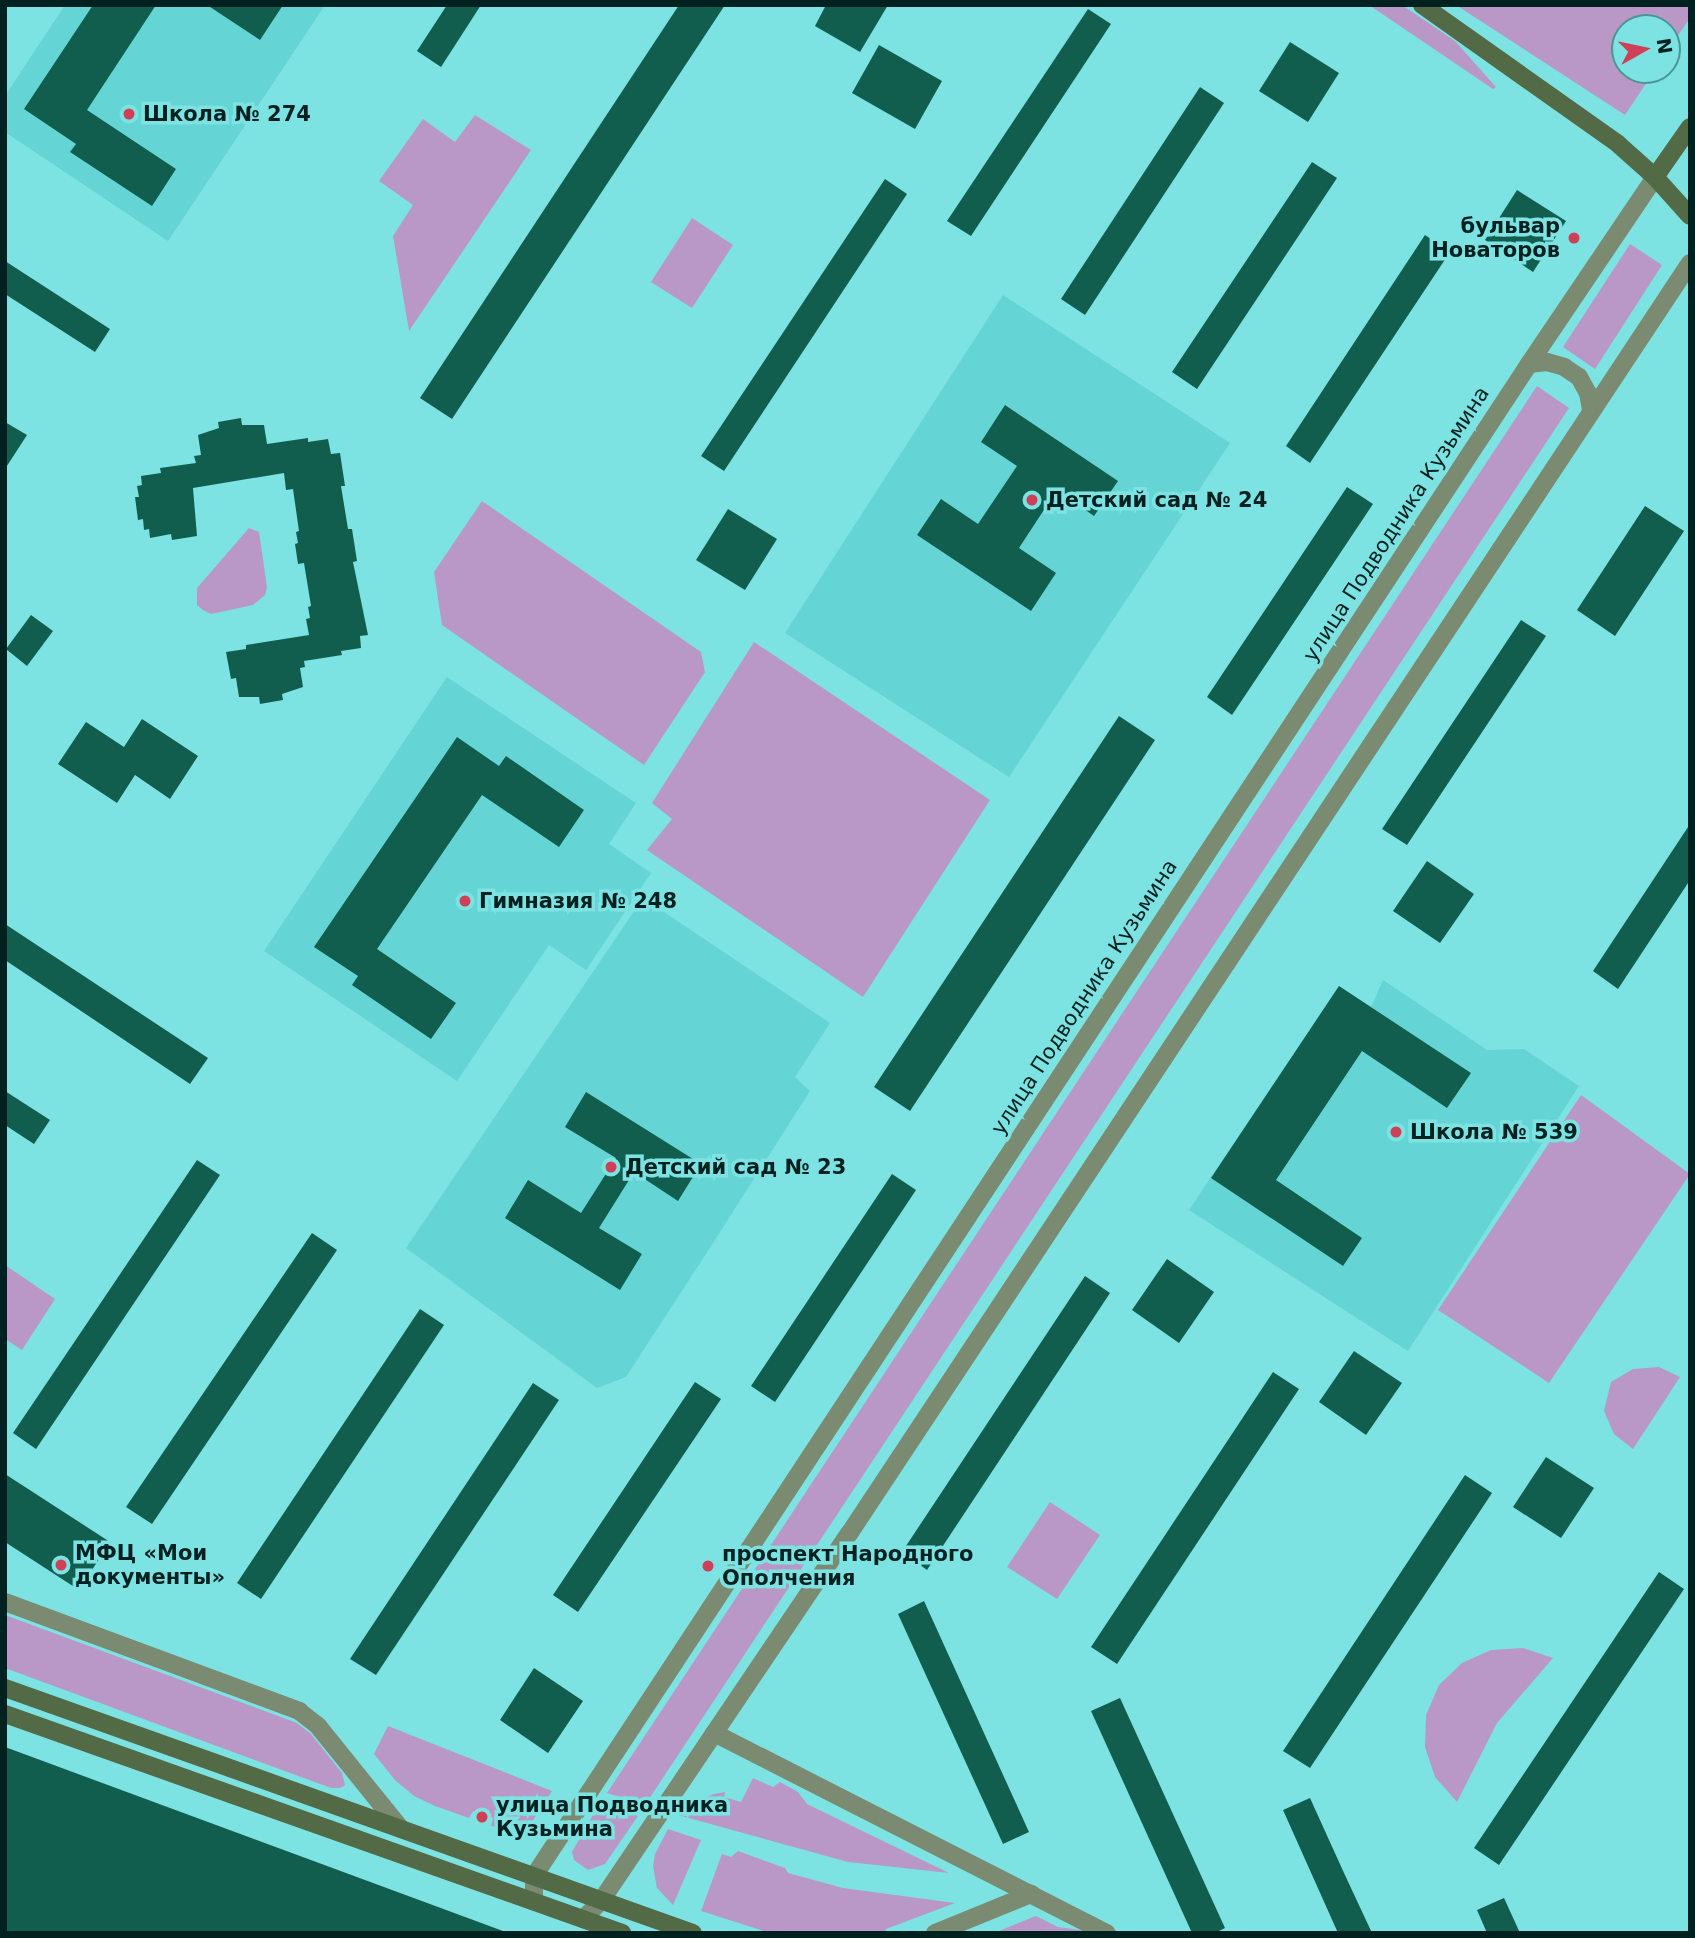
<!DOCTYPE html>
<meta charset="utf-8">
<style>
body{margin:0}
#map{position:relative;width:1695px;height:1938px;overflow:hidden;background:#7de2e2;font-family:"DejaVu Sans",sans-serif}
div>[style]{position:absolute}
.built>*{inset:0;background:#64d4d4}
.green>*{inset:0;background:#b998c7}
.building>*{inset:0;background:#115e4f}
.street>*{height:18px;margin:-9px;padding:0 9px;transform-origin:9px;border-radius:9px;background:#7a8b72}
.secondary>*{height:18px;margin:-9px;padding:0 9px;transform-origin:9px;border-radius:9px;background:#526a45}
.dots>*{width:19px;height:19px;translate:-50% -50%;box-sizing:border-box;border:4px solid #7de2e2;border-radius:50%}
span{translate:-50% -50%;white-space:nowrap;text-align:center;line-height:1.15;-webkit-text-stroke:7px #7de2e2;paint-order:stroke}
.poi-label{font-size:21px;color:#012121;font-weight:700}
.left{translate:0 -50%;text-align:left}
.right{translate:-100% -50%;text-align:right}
.street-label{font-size:21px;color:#012121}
.frame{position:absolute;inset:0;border:7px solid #012121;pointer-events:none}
.north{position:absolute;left:1611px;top:14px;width:70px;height:70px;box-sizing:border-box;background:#7de2e2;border:2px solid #4b9595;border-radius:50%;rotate:81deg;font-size:19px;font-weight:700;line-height:28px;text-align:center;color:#012121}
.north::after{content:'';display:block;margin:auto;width:24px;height:32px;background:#cf3f57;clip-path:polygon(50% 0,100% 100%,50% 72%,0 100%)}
</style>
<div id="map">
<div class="built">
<i style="clip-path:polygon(65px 5px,325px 5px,168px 241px,5px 132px,5px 96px)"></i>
<i style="clip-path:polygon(1003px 295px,1230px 443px,1009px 777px,785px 633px)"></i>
<i style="clip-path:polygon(447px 677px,636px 803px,609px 844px,651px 873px,586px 970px,549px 945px,457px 1081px,264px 951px)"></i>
<i style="clip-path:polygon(643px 898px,830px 1023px,795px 1077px,810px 1091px,713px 1243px,626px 1377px,597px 1388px,406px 1248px)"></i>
<i style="clip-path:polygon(1383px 980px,1487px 1050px,1524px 1049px,1579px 1086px,1408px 1351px,1189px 1210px,1339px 986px,1371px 1007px)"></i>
</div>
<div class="green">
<i style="clip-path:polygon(1369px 5px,1402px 5px,1455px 41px,1496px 87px,1493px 89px)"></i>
<i style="clip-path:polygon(1456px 5px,1690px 5px,1690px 18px,1667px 52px,1667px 28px,1625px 28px,1625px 70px,1655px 70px,1625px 115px)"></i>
<i style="clip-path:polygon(475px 115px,531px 150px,409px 331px,393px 236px,413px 205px,379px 181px,423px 119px,455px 142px)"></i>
<i style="clip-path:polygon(692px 218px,733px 245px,692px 308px,651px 282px)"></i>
<i style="clip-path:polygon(1630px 244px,1662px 265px,1595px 369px,1563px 347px)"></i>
<i style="clip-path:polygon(1537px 386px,1569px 408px,645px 1805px,607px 1793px)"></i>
<i style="clip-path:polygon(482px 501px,701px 652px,705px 672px,644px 765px,442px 625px,434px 572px)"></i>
<i style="clip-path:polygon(249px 528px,259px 532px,267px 587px,265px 595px,253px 605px,211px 614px,203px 610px,197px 605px,197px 588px)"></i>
<i style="clip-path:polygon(754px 642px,990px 800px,863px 997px,647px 850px,672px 819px,652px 803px)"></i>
<i style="clip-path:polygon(1581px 1095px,1690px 1174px,1549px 1383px,1438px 1310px)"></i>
<i style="clip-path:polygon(5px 1265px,55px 1299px,22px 1350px,5px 1339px)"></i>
<i style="clip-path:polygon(1659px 1367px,1680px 1377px,1633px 1449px,1614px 1434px,1604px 1411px,1611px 1382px,1633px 1369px)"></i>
<i style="clip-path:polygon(1050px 1502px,1100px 1535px,1057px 1599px,1007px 1567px)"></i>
<i style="clip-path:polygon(5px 1615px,297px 1723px,311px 1734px,342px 1773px,345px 1785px,340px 1788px,331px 1788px,5px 1668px)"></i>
<i style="clip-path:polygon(1523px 1648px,1553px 1658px,1497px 1723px,1457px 1802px,1435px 1777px,1425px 1747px,1426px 1715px,1439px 1685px,1462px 1663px,1491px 1650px)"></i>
<i style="clip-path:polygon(388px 1726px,552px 1791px,532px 1822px,512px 1831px,491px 1826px,493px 1818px,473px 1811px,469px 1818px,435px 1806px,414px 1796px,395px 1780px,374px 1754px)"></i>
<i style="clip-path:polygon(753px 1778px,773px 1787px,780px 1782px,798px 1792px,807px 1804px,949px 1873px,848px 1862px,678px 1815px,692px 1803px,714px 1794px,725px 1792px,724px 1797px,741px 1802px)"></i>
<i style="clip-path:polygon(599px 1804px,638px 1816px,605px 1864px,588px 1870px,574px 1860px,572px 1852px)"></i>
<i style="clip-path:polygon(668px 1829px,701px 1840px,673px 1905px,657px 1888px,653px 1866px,655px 1854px)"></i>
<i style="clip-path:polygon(738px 1851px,785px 1868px,788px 1873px,843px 1888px,955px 1903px,886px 1929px,886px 1933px,770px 1933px,701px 1911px,722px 1854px,731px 1857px)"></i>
<i style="clip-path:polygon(1036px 1916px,1058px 1927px,1102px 1933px,994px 1933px)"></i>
</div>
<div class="building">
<i style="clip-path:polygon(93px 5px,156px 5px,87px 110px,176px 169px,152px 206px,70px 152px,76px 144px,24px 109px)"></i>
<i style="clip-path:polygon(207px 5px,283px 5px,260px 40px)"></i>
<i style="clip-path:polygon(447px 5px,481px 5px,441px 67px,417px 51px)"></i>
<i style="clip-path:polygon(679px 5px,725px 5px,452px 419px,420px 398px)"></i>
<i style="clip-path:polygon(826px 5px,888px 5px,860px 52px,815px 26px)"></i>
<i style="clip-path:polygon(1088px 9px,1111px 24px,971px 236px,947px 221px)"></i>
<i style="clip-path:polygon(1290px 42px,1339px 73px,1308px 122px,1259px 91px)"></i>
<i style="clip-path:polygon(879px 45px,942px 81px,915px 129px,852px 93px)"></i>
<i style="clip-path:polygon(1200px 87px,1224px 103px,1085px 315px,1061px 299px)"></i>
<i style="clip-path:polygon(1312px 162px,1337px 178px,1197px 389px,1172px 372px)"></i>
<i style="clip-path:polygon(885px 179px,907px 194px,724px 471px,701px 456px)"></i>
<i style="clip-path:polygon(1517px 190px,1566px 221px,1533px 272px,1485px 240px)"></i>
<i style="clip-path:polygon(1425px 235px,1450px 252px,1310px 463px,1286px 446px)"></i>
<i style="clip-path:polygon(5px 261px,110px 329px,95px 352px,5px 294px)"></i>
<i style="clip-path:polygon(1005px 405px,1118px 481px,1094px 516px,1057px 490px,1019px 548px,1056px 573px,1031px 611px,917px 535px,941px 499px,978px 524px,1017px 466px,981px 442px)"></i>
<i style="clip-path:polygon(241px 418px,242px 425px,264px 425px,267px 444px,308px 438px,308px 442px,328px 439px,331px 454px,340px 453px,345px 486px,341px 486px,348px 529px,352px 529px,357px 561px,353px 562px,368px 635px,360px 636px,361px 648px,341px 651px,342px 655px,304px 661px,305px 667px,300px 668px,303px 687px,282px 694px,283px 700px,260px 704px,259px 697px,239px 697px,236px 678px,231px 679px,226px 652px,246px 649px,246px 645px,309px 635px,306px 619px,310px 618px,308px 607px,311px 606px,304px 563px,298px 564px,295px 544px,298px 543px,296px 532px,299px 531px,293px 489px,286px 490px,284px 473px,193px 488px,197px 536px,172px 540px,171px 534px,150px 538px,149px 529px,144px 530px,143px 519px,138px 520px,135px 497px,139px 497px,137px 486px,142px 485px,141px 476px,161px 473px,160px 468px,196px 463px,194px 456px,201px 455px,198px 435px,219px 428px,218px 422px)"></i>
<i style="clip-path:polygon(5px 422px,27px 435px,5px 469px)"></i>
<i style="clip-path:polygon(1347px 487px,1373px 504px,1232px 715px,1207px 697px)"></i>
<i style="clip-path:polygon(1645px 506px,1684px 531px,1615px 636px,1577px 610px)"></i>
<i style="clip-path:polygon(728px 509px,777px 539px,745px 590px,696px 560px)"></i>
<i style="clip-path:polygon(31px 615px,53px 631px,27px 666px,6px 649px)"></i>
<i style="clip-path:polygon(1521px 620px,1546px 636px,1407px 845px,1382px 829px)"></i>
<i style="clip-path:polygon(1119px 716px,1155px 740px,910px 1111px,874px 1087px)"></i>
<i style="clip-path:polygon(142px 719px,198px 756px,170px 799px,135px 775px,117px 803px,58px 764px,86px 722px,124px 747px)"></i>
<i style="clip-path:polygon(457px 737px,499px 766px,506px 756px,584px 810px,559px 847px,482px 795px,377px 949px,456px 1003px,431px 1039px,352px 985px,358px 976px,314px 947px)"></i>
<i style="clip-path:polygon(1690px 824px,1690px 880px,1618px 989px,1593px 971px)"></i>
<i style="clip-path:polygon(1427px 861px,1474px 894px,1440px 943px,1393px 911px)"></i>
<i style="clip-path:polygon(5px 924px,208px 1058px,190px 1084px,5px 960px)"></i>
<i style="clip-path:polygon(1339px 986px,1471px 1073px,1447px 1108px,1362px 1051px,1276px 1180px,1362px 1238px,1343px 1266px,1211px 1178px)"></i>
<i style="clip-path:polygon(5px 1091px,50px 1120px,34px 1144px,5px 1125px)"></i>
<i style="clip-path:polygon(586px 1092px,701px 1164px,678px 1201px,634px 1172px,599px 1228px,642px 1254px,620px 1290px,505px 1218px,528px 1180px,581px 1213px,616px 1158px,565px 1127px)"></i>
<i style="clip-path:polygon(197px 1160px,220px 1175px,36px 1449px,13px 1433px)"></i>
<i style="clip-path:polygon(892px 1174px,916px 1190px,775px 1402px,751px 1386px)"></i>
<i style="clip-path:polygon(312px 1233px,337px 1250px,152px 1524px,126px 1507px)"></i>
<i style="clip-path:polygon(1167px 1259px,1214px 1292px,1179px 1343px,1132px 1310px)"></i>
<i style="clip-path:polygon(1085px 1276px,1110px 1293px,927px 1570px,902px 1552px)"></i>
<i style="clip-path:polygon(420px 1309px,444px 1325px,261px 1599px,237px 1583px)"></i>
<i style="clip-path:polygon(1354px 1351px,1402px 1383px,1366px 1435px,1319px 1402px)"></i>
<i style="clip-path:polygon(1273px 1372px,1299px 1389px,1117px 1664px,1091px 1647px)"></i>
<i style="clip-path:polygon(695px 1382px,721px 1399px,578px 1612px,553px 1595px)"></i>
<i style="clip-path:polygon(533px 1383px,559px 1400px,376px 1675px,350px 1659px)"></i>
<i style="clip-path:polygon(1546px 1457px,1594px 1488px,1561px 1538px,1513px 1507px)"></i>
<i style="clip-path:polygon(5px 1474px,110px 1542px,79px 1590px,5px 1542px)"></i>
<i style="clip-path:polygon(1465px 1475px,1492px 1493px,1310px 1768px,1283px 1751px)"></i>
<i style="clip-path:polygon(1659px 1572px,1684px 1589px,1499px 1865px,1474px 1848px)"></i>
<i style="clip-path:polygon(924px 1601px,1029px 1832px,1003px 1844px,898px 1614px)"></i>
<i style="clip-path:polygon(534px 1668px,583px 1701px,548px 1753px,500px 1720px)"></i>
<i style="clip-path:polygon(1120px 1698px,1225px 1928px,1215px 1933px,1192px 1933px,1091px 1711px)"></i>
<i style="clip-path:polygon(5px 1747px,503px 1931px,503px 1933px,5px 1933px)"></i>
<i style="clip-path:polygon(1310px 1798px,1344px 1873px,1372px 1933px,1338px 1933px,1283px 1810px)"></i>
<i style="clip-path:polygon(1504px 1898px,1520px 1933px,1487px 1933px,1477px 1910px)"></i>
</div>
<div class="street">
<i style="left:1529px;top:364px;width:18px;rotate:-6deg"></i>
<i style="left:1547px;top:362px;width:18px;rotate:16deg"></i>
<i style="left:1564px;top:367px;width:18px;rotate:34deg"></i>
<i style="left:1579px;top:377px;width:18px;rotate:61deg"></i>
<i style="left:1588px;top:393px;width:17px;rotate:80deg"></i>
<i style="left:5px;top:1602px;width:314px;rotate:20.3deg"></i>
<i style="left:299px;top:1711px;width:24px;rotate:38deg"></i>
<i style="left:318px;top:1726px;width:132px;rotate:51.1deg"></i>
<i style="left:714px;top:1733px;width:441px;rotate:27deg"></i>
<i style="left:534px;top:1900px;width:24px;rotate:-90deg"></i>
<i style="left:534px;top:1876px;width:1810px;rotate:-56.65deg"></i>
<i style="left:1529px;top:364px;width:225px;rotate:-56deg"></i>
<i style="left:583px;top:1919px;width:25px;rotate:-45deg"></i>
<i style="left:601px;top:1901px;width:443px;rotate:-56deg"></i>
<i style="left:849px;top:1534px;width:1524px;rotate:-56.51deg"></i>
<i style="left:935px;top:1933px;width:104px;rotate:-22.1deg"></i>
</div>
<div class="secondary">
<i style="left:1422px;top:5px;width:240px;rotate:35.3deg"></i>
<i style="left:1618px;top:144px;width:50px;rotate:41.7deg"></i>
<i style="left:1655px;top:177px;width:52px;rotate:48.1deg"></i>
<i style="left:1655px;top:177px;width:61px;rotate:-55deg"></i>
<i style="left:5px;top:1688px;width:730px;rotate:19.6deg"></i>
<i style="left:5px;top:1714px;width:655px;rotate:19.54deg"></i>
</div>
<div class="dots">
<i style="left:129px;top:114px;background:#cf3f57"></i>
<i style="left:1574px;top:238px;background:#cf3f57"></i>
<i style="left:1032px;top:500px;background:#cf3f57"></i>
<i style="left:465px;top:901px;background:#cf3f57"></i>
<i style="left:1396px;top:1132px;background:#cf3f57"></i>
<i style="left:611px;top:1167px;background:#cf3f57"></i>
<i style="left:61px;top:1565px;background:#cf3f57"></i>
<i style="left:708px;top:1566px;background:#cf3f57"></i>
<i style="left:482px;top:1817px;background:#cf3f57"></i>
</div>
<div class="poi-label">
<span class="left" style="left:143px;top:114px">Школа № 274</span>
<span class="right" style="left:1560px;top:238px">бульвар<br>Новаторов</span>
<span class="left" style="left:1046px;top:500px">Детский сад № 24</span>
<span class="left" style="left:479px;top:901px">Гимназия № 248</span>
<span class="left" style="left:1410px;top:1132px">Школа № 539</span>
<span class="left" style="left:625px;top:1167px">Детский сад № 23</span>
<span class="left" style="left:75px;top:1565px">МФЦ «Мои<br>документы»</span>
<span class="left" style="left:722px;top:1566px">проспект Народного<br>Ополчения</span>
<span class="left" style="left:496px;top:1817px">улица Подводника<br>Кузьмина</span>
</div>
<div class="street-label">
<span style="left:1396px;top:524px;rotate:-57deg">улица Подводника Кузьмина</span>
<span style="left:1084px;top:997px;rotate:-57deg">улица Подводника Кузьмина</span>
</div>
<div class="frame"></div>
<div class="north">N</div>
</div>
